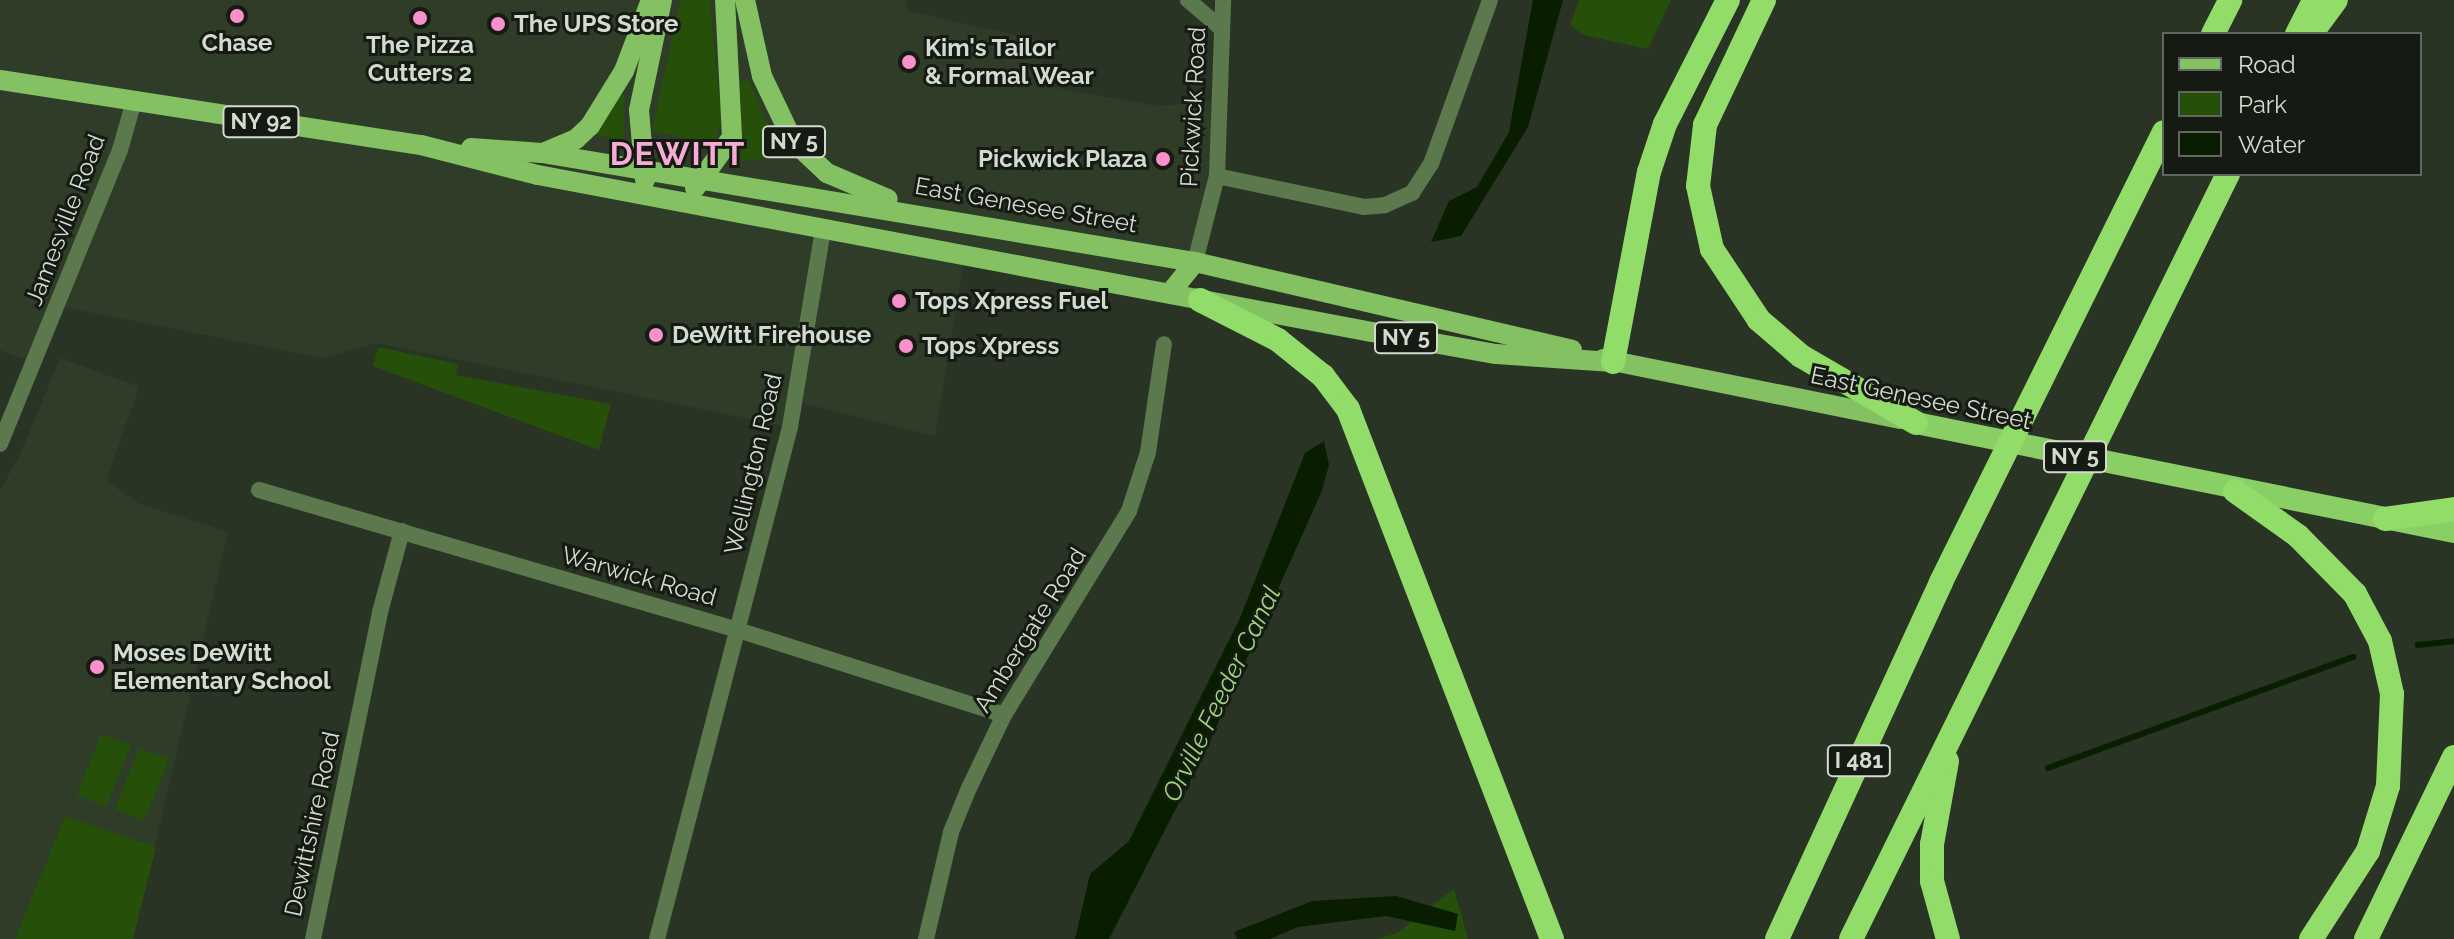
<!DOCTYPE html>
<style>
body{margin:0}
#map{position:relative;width:2454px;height:939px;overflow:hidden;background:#2a3425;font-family:Raleway,sans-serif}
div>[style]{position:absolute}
.built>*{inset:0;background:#2f3d28}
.green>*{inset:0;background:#264f09}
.water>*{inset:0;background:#091e00}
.stream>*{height:6px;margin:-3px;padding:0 3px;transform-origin:3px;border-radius:3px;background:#091e00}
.minor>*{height:16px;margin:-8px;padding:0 8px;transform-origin:8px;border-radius:8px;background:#5b794d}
.tertiary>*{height:16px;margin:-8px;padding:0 8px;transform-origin:8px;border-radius:8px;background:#5b794d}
.primary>*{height:20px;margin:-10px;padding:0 10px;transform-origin:10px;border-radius:10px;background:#83c163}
.trunk>*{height:22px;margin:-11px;padding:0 11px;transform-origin:11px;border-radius:11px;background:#8acf66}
.motorway>*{height:24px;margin:-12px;padding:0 12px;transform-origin:12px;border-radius:12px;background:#92dd6a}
.dots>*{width:22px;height:22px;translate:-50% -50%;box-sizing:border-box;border:4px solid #151a13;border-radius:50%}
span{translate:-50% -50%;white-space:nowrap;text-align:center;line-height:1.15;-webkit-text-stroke:6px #151a13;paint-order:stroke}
.shield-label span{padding:2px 6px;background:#151a13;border:2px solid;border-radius:6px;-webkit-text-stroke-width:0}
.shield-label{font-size:22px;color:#d3dad0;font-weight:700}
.poi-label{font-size:24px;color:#d3dad0;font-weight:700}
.left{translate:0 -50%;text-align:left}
.right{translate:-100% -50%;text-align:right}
.street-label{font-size:24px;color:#d3dad0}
.water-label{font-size:26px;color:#9ad77c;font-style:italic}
.district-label{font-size:32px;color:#f6acd4;font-weight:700;letter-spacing:2px}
.legend{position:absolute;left:2162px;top:32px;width:260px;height:144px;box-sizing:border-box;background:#151a13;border:2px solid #61675f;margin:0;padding:10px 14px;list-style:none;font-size:24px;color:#d3dad0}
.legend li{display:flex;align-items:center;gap:16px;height:40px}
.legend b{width:40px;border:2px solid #61675f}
</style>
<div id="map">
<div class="built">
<i style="clip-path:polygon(0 0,905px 0,908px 11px,1044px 42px,1040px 85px,1156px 106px,1223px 101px,1212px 204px,1170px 293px,965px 256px,935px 436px,795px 401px,790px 427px,377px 343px,322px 358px,58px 306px,34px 363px,0 350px)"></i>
<i style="clip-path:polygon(60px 358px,139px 387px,106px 481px,140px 504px,228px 532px,133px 939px,0 939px,0 490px,21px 453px)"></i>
</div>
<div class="green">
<i style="clip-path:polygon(680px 0,710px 0,721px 119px,713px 146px,652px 130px)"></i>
<i style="clip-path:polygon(1579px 0,1671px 0,1648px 49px,1583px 35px,1570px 25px)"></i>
<i style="clip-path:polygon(749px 80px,764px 117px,787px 156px,741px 161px,740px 81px)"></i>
<i style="clip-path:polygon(624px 94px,624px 141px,592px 134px,622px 94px)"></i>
<i style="clip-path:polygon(378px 347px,458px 364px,456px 375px,611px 404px,599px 450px,373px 366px)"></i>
<i style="clip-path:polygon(101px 734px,131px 745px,106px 807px,77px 795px)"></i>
<i style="clip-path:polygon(139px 748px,169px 759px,144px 821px,115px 809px)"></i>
<i style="clip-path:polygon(65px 816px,156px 847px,133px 939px,15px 939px)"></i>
<i style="clip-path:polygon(1454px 889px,1468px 939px,1378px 939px,1397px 933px)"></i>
</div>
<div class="water">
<i style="clip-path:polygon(1533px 0,1563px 0,1528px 127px,1461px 236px,1431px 242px,1449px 201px,1477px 187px,1509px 132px)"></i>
<i style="clip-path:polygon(1324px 441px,1329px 465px,1321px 493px,1205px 752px,1109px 939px,1075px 939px,1090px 874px,1129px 841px,1240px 618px,1305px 453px)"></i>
<i style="clip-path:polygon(1396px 896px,1458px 914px,1455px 931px,1386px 916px,1298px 927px,1270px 939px,1237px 939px,1234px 932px,1312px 901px)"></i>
</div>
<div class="stream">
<i style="left:2418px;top:645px;width:36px;rotate:-6deg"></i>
<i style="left:2048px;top:768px;width:325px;rotate:-20deg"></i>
</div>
<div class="minor">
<i style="left:1188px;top:0;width:45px;rotate:40.5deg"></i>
<i style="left:1217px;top:176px;width:150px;rotate:11.9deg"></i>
<i style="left:1364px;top:207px;width:21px;rotate:-5deg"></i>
<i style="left:1385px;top:205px;width:30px;rotate:-24deg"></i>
<i style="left:1412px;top:193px;width:35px;rotate:-57deg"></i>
<i style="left:1431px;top:164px;width:174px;rotate:-70.2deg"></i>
<i style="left:1195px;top:262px;width:89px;rotate:-75.7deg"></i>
<i style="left:1217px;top:176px;width:176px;rotate:-88deg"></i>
<i style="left:259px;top:490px;width:499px;rotate:16.3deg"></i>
<i style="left:738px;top:630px;width:279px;rotate:17.7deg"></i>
<i style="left:313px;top:939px;width:334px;rotate:-78.4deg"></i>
<i style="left:380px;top:612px;width:84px;rotate:-74.8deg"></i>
<i style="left:657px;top:939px;width:529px;rotate:-75.44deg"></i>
<i style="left:790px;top:427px;width:200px;rotate:-80.5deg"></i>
<i style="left:926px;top:939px;width:110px;rotate:-76.8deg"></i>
<i style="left:951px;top:832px;width:48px;rotate:-67.8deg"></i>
<i style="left:969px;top:788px;width:81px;rotate:-64.4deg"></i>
<i style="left:1004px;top:715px;width:239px;rotate:-58.5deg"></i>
<i style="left:1129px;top:511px;width:62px;rotate:-72.1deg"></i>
<i style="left:1148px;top:452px;width:109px;rotate:-81.6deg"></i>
</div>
<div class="tertiary">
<i style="left:0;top:444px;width:318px;rotate:-67.8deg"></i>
<i style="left:120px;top:150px;width:51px;rotate:-74.1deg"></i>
</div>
<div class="primary">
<i style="left:745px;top:0;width:78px;rotate:77.4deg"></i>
<i style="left:762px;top:76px;width:72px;rotate:64.5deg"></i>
<i style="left:793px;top:141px;width:47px;rotate:43.3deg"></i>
<i style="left:827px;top:173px;width:66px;rotate:23.1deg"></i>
<i style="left:0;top:80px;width:426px;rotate:8.8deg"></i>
<i style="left:421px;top:145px;width:121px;rotate:14.4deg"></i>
<i style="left:538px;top:175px;width:849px;rotate:10.66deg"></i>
<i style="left:1372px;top:332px;width:126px;rotate:10.1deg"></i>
<i style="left:1496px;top:354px;width:117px;rotate:3.9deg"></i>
<i style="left:471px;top:148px;width:71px;rotate:4deg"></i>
<i style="left:542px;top:153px;width:662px;rotate:9.48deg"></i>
<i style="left:1195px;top:262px;width:387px;rotate:13.1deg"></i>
<i style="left:543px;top:153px;width:36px;rotate:-23deg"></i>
<i style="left:576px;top:139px;width:19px;rotate:-43deg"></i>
<i style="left:590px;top:126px;width:65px;rotate:-58.3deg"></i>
<i style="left:624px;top:71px;width:76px;rotate:-69.2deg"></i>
<i style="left:645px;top:180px;width:70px;rotate:-94.9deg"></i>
<i style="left:639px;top:110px;width:112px;rotate:-78.2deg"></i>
<i style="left:695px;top:188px;width:63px;rotate:-54deg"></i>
<i style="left:732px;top:137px;width:137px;rotate:-92.9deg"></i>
<i style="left:1170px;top:293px;width:40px;rotate:-51deg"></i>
<i style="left:1603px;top:359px;width:303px;rotate:11.4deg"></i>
</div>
<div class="trunk">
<i style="left:1916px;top:423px;width:549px;rotate:11.45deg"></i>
</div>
<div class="motorway">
<i style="left:1764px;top:0;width:138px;rotate:115.3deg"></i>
<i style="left:1705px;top:125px;width:61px;rotate:96.5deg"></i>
<i style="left:1698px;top:186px;width:65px;rotate:77.5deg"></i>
<i style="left:1712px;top:249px;width:85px;rotate:56.5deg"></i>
<i style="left:1759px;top:320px;width:55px;rotate:40.6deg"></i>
<i style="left:1801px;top:356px;width:133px;rotate:30.2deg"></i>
<i style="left:2213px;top:34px;width:38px;rotate:-63deg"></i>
<i style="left:2297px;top:34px;width:38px;rotate:-63deg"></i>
<i style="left:2311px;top:34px;width:42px;rotate:-53.7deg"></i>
<i style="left:1200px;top:300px;width:88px;rotate:27.1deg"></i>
<i style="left:1278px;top:340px;width:58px;rotate:38.7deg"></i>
<i style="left:1323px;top:376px;width:41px;rotate:52.9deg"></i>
<i style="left:1348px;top:409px;width:568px;rotate:68.95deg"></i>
<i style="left:1613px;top:362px;width:193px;rotate:-79.3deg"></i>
<i style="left:1649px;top:172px;width:51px;rotate:-71.6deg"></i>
<i style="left:1665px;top:124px;width:139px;rotate:-63.1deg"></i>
<i style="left:2235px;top:491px;width:77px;rotate:35.5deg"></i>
<i style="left:2298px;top:536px;width:81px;rotate:45.5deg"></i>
<i style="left:2355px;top:594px;width:53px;rotate:62deg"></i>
<i style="left:2380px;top:641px;width:54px;rotate:77.2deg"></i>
<i style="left:2392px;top:694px;width:92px;rotate:92.5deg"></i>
<i style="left:2388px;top:786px;width:68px;rotate:107.1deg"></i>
<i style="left:2368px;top:851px;width:105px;rotate:122.9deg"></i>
<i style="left:2385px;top:519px;width:70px;rotate:-8.2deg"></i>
<i style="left:1947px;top:761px;width:84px;rotate:100.2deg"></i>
<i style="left:1932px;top:844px;width:37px;rotate:90deg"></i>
<i style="left:1932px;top:881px;width:60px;rotate:74.6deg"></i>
<i style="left:1777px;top:939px;width:393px;rotate:-65.3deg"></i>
<i style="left:1941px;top:582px;width:502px;rotate:-63.64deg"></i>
<i style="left:1851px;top:939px;width:853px;rotate:-63.77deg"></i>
<i style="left:2366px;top:939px;width:202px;rotate:-64.2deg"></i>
</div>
<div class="dots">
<i style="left:237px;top:16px;background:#f890cb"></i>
<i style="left:420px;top:18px;background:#f890cb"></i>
<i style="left:498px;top:24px;background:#f890cb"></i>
<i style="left:909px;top:62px;background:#f890cb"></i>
<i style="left:1163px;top:159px;background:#f890cb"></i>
<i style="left:899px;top:301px;background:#f890cb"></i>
<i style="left:656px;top:335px;background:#f890cb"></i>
<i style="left:906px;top:346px;background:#f890cb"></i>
<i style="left:97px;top:667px;background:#f890cb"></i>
</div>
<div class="shield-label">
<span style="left:261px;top:122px">NY 92</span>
<span style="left:794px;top:142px">NY 5</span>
<span style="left:1406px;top:338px">NY 5</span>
<span style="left:2075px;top:457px">NY 5</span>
<span style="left:1859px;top:761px">I 481</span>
</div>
<div class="poi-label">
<span class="left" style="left:514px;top:24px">The UPS Store</span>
<span style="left:237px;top:43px">Chase</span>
<span style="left:420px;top:59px">The Pizza<br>Cutters 2</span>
<span class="left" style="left:925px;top:62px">Kim's Tailor<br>&amp; Formal Wear</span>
<span class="right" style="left:1147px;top:159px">Pickwick Plaza</span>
<span class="left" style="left:915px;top:301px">Tops Xpress Fuel</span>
<span class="left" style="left:672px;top:335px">DeWitt Firehouse</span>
<span class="left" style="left:922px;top:346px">Tops Xpress</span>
<span class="left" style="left:113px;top:667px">Moses DeWitt<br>Elementary School</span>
</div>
<div class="street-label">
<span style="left:1193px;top:107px;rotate:-87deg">Pickwick Road</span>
<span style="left:1026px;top:205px;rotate:10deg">East Genesee Street</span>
<span style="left:65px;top:220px;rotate:-69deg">Jamesville Road</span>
<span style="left:1921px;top:398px;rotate:12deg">East Genesee Street</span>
<span style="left:753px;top:464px;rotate:-77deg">Wellington Road</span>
<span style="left:639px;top:576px;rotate:16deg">Warwick Road</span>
<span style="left:1030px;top:630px;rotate:-58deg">Ambergate Road</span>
<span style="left:312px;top:824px;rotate:-78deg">Dewittshire Road</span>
</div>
<div class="water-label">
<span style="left:1222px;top:694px;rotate:-64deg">Orville Feeder Canal</span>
</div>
<div class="district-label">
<span style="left:678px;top:154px">DEWITT</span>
</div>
<ul class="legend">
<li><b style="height:10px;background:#83c163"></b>Road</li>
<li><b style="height:22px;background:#264f09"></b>Park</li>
<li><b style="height:22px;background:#091e00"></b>Water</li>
</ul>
</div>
